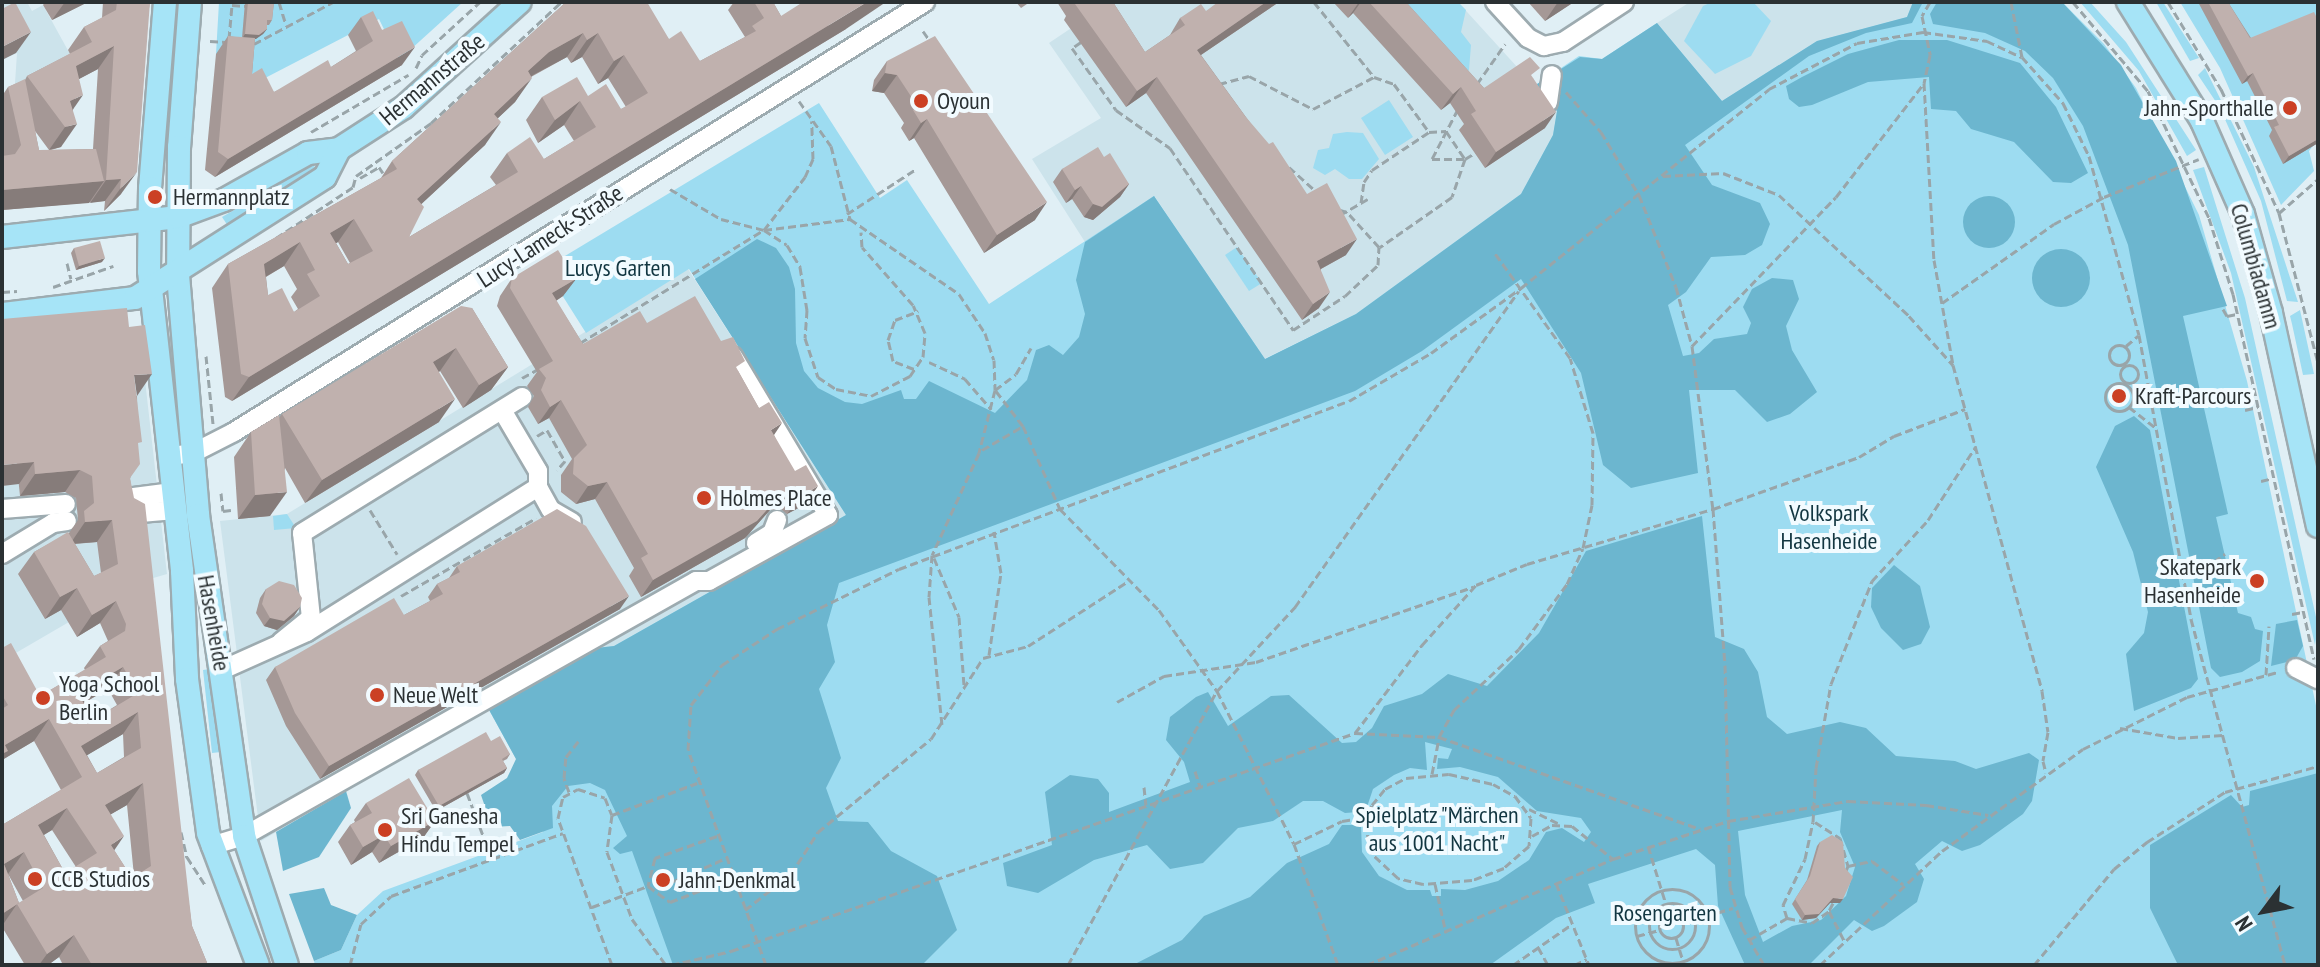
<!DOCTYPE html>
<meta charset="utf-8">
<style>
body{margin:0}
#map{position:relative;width:2320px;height:967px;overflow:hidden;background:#e0eff5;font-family:"PT Sans Narrow",sans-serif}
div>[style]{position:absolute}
.built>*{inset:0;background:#cce3eb}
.green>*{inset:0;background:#9ddcf1}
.forest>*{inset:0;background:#6cb6cf}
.round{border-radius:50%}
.path>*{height:3px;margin-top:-1.5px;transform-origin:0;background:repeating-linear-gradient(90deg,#99a5a9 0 8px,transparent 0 12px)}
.path>.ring{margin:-1.5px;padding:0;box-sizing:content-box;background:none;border:3px solid #99a5a9;border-radius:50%}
.roads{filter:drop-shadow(2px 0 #9dabb0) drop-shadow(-2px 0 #9dabb0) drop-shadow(0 2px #9dabb0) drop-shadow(0 -2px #9dabb0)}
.minor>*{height:18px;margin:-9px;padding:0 9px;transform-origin:9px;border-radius:9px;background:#fff}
.major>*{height:22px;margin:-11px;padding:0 11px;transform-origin:11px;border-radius:11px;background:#a6e4f7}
.wall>*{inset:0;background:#a59896}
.shaded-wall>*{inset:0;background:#867c7a}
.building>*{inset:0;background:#c0b1ae}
.dots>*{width:22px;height:22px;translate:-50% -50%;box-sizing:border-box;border:4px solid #f2fbff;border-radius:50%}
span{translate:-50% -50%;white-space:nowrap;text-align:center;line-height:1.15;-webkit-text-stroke:8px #f2fbff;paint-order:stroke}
.street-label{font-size:24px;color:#2b3133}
.poi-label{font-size:24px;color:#2b3133}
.left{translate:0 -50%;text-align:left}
.right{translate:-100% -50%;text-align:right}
.park-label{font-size:24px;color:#123641}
.frame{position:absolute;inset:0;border:4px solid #2b3133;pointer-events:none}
.north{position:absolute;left:2224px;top:871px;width:80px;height:80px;-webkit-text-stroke:6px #f2fbff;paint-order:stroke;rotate:238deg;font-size:22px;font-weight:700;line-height:32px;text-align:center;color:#2b3133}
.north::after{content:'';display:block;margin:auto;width:28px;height:36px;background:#2b3133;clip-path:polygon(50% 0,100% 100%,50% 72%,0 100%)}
</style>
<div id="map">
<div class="built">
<i style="clip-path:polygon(2px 2px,27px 2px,32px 11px,43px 5px,76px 65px,14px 98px,17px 53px,2px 60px)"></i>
<i style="clip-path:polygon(1110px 2px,1458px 2px,1557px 111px,1553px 135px,1521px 194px,1356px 314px,1264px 359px,1155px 197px,1085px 242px,1032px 159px,1101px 118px,1049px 43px)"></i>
<i style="clip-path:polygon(1690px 2px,1913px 2px,1907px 17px,1817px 41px,1722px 101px,1657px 23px)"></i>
<i style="clip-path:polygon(688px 269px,846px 515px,614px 646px,587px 649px,261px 841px,220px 521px,287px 514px)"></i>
<i style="clip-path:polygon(2px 326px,145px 380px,167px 574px,136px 583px,2px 661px)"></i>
</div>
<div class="green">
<i style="clip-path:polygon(219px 2px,463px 2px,399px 60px,379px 19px,240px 91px,216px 54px)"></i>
<i style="clip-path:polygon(1380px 2px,1458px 2px,1466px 10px,1461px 32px,1471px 45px,1469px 70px,1457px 86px)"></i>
<i style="clip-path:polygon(1712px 2px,1753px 2px,1771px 21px,1751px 56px,1715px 74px,1684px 41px,1703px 6px)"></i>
<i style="clip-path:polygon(1913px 2px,2062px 2px,2104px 44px,2136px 88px,2199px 215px,2247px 381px,2318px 715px,2318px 965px,315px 965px,314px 961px,341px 950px,357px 915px,383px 891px,543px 832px,537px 797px,488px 708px,587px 649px,614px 646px,846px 515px,689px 269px,586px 333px,545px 268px,819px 103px,880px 198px,907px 180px,989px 304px,1154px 196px,1265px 359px,1356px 314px,1521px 194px,1553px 135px,1557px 111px,1534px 86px,1579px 56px,1602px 59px,1657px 23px,1722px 101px,1817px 41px,1907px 17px)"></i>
<i style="clip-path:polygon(2080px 2px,2090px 2px,2126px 42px,2196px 150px,2187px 156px,2139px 71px)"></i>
<i style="clip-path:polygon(2156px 2px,2163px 2px,2199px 58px,2190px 61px)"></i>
<i style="clip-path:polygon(2180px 2px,2318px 2px,2318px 140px,2309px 151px,2314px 171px,2281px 205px,2220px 68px)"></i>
<i style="clip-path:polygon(2205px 68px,2254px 167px,2298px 302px,2287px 301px,2261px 201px,2220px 108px,2198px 75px)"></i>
<i style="clip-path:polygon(1389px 100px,1413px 137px,1385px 155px,1361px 118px)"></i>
<i style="clip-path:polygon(1347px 132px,1363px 133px,1379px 159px,1362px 179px,1349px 179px,1335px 169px,1325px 175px,1313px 168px,1318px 150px,1329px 148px,1333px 134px)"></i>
<i style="clip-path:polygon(313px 164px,316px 169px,228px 226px,222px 217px)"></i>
<i style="clip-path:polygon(2204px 167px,2245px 298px,2318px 626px,2315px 645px,2231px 273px,2193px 170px)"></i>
<i style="clip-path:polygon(1237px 247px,1262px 283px,1249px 291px,1225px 255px)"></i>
<i style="clip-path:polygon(2300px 310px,2314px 374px,2303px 375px,2292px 324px,2290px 316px)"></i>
<i style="clip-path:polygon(287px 514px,296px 528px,274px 530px,273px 516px)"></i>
<i style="clip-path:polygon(210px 669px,221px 752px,212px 753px,203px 670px)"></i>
</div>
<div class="forest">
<i style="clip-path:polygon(1913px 2px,1923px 2px,1912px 23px,1866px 33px,1809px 56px,1685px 145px,1712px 185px,1760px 203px,1770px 224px,1762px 245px,1745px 255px,1711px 257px,1686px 292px,1668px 305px,1683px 356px,1699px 353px,1714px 339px,1747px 334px,1751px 323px,1743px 307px,1752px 289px,1772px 278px,1793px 280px,1799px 299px,1786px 326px,1792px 350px,1817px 392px,1790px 414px,1767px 422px,1735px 390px,1689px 390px,1698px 473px,1631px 488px,1603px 465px,1581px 373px,1521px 279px,1422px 351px,1355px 391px,839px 583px,827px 625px,835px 662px,819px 689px,841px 758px,826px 788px,838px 821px,868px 822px,891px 851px,937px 876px,957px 930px,922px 965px,673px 965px,632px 851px,620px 854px,613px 848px,627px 836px,605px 790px,590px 783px,568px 786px,552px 806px,553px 828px,520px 840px,510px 826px,492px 827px,481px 795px,507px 778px,516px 759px,488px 708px,587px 649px,614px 646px,846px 515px,695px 279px,757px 239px,776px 248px,789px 267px,795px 289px,796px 343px,804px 371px,818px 388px,845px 402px,862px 404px,901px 390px,904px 399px,916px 399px,929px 381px,995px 413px,1027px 380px,1036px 350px,1049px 345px,1063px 355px,1079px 337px,1085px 314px,1076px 280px,1085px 242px,1154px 196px,1265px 359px,1356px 314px,1521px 194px,1553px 135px,1557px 111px,1534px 86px,1580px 57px,1602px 59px,1657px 23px,1722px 101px,1817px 41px,1907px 17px)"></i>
<i style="clip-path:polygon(1937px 2px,2062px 2px,2121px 65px,2176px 161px,2227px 306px,2183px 316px,2226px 505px,2228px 514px,2216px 517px,2238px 613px,2251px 617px,2255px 629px,2263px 631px,2260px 661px,2242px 672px,2220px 677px,2211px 668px,2128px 245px,2083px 126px,2053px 78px,2025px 51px,1985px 33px,1933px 24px,1930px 14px)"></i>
<i style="clip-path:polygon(1899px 40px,1947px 40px,2020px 63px,2056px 107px,2088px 173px,2071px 183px,2053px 182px,2014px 142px,1971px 129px,1956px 111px,1931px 109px,1929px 77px,1868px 82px,1812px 105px,1799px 107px,1789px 99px,1786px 86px,1802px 77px,1848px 54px)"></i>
<i class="round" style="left:1963px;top:196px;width:52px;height:52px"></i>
<i class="round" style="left:2032px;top:249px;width:58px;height:58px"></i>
<i style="clip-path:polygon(2134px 416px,2150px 430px,2198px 679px,2191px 688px,2134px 711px,2126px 654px,2144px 633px,2148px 612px,2133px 552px,2096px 467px,2115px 426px)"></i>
<i style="clip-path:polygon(evenodd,1702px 516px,1715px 637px,1744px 649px,1758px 672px,1767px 717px,1787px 734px,1840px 722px,1866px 728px,1896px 756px,1955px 761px,1976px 769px,2029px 753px,2039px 760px,2032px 801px,2023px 814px,1980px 845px,1962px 851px,1942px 841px,1915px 864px,1924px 879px,1917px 902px,1884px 926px,1872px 931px,1854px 920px,1809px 965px,1745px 965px,1718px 906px,1715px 865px,1696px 849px,1588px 884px,1595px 903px,1556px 918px,1490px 965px,1133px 965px,1182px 940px,1204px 916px,1250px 897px,1287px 863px,1329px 844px,1342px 825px,1361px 825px,1362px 852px,1379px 876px,1407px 890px,1430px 890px,1432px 896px,1441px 896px,1441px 889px,1465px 890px,1498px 881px,1529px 860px,1546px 832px,1562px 828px,1584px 842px,1591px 832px,1581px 818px,1537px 811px,1498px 777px,1460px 767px,1437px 769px,1438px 758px,1448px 759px,1452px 749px,1425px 742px,1427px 770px,1410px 768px,1394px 775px,1373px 789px,1367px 807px,1358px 812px,1345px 813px,1323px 801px,1303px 801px,1273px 821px,1238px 828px,1203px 863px,1170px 869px,1147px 845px,1094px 860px,1038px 893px,1007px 886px,1003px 863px,1052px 845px,1045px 792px,1070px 775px,1098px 779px,1109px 793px,1109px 812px,1190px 782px,1184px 762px,1166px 740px,1170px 717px,1196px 697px,1208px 692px,1228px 726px,1271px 696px,1289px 695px,1342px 743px,1356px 742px,1372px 728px,1384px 706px,1422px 694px,1448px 674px,1487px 686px,1539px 633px,1586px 551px,1702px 516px,1842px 810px,1840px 832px,1855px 867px,1846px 896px,1821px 920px,1792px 926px,1763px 942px,1745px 895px,1738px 831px,1842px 810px)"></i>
<i style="clip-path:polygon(1894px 565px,1920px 586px,1930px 627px,1921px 644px,1903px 650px,1881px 628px,1871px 607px,1872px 588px)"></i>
<i style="clip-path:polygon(2297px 620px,2303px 646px,2295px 660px,2271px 666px,2276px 624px)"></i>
<i style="clip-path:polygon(2318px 773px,2318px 965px,2178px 965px,2150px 908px,2150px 845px,2231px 795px,2242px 807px,2249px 805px,2250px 791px)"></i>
<i style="clip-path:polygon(346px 791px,351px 808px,319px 857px,283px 871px,276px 832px)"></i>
<i style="clip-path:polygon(324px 888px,331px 905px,357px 915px,341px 950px,314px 961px,289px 894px)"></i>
</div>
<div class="path">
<i style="left:279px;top:2px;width:24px;rotate:73deg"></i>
<i style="left:1314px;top:2px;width:96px;rotate:51.3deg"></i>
<i style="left:1930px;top:2px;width:16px;rotate:120deg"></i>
<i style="left:1922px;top:16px;width:40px;rotate:78deg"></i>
<i style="left:1930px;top:55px;width:29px;rotate:102deg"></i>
<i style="left:1924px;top:83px;width:177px;rotate:86.8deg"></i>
<i style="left:1934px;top:260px;width:107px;rotate:79.7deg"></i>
<i style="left:1953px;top:365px;width:338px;rotate:74.7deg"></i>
<i style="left:2042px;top:691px;width:41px;rotate:81.7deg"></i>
<i style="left:2048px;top:732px;width:29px;rotate:100deg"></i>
<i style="left:2043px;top:761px;width:12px;rotate:76deg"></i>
<i style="left:2011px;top:2px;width:56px;rotate:78.7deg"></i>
<i style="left:2073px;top:2px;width:116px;rotate:49.9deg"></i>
<i style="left:2148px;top:91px;width:141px;rotate:64.3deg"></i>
<i style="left:2209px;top:218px;width:80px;rotate:72.5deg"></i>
<i style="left:2233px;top:294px;width:374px;rotate:77.5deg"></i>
<i style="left:2168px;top:2px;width:102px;rotate:58.7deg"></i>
<i style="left:2221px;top:89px;width:137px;rotate:64.9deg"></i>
<i style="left:2279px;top:213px;width:155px;rotate:75.4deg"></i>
<i style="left:232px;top:5px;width:13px;rotate:4deg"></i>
<i style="left:923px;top:31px;width:12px;rotate:55deg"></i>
<i style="left:229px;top:39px;width:37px;rotate:-85deg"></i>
<i style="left:210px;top:41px;width:16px;rotate:4deg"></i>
<i style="left:1081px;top:42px;width:11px;rotate:146deg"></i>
<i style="left:1072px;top:48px;width:76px;rotate:54.6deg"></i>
<i style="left:1116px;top:110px;width:66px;rotate:35.1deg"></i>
<i style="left:1170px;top:148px;width:220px;rotate:55.9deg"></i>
<i style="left:1293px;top:330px;width:62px;rotate:-33.2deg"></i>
<i style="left:1345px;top:296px;width:45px;rotate:-43.2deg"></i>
<i style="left:1378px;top:265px;width:18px;rotate:-87deg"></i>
<i style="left:1379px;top:247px;width:47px;rotate:-132.4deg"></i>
<i style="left:1347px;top:212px;width:10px;rotate:-163deg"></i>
<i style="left:254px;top:44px;width:89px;rotate:-28deg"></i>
<i style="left:416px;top:68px;width:14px;rotate:-65deg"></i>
<i style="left:422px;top:55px;width:79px;rotate:-42.4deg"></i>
<i style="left:1219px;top:84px;width:31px;rotate:-15deg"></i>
<i style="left:1249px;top:76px;width:72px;rotate:27.3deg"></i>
<i style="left:1313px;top:109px;width:69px;rotate:-27.7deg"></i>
<i style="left:1374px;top:77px;width:21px;rotate:19deg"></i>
<i style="left:1394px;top:84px;width:59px;rotate:53.9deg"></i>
<i style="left:1429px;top:132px;width:17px;rotate:-3deg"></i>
<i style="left:1446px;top:131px;width:34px;rotate:56deg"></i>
<i style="left:1465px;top:159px;width:40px;rotate:108.9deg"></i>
<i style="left:1452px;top:197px;width:88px;rotate:145.2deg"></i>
<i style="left:1477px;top:84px;width:49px;rotate:-55deg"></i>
<i style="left:1566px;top:92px;width:53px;rotate:48.8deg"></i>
<i style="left:1601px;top:132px;width:74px;rotate:58.9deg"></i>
<i style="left:1639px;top:195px;width:99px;rotate:68.1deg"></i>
<i style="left:1676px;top:287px;width:61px;rotate:74.8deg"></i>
<i style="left:1692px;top:346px;width:164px;rotate:82.7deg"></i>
<i style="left:1713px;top:509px;width:156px;rotate:85.6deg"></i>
<i style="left:1725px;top:665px;width:222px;rotate:88.7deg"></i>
<i style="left:1730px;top:887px;width:42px;rotate:73.3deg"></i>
<i style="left:1742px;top:927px;width:44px;rotate:59.9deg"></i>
<i style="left:799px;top:101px;width:55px;rotate:54.6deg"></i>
<i style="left:831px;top:146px;width:75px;rotate:75.4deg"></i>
<i style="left:850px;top:219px;width:132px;rotate:34.5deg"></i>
<i style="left:959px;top:294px;width:47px;rotate:56.3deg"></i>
<i style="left:985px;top:333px;width:28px;rotate:72deg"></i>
<i style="left:994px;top:360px;width:30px;rotate:88deg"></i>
<i style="left:995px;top:390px;width:65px;rotate:104.3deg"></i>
<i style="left:979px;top:453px;width:112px;rotate:114.7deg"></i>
<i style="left:932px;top:555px;width:42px;rotate:94.1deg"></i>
<i style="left:929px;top:597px;width:128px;rotate:84.2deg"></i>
<i style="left:1458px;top:109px;width:56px;rotate:117.5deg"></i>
<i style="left:1432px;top:159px;width:33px"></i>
<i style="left:1465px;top:159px;width:12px;rotate:-31deg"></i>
<i style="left:311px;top:132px;width:113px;rotate:-30.4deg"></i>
<i style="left:1289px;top:167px;width:36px;rotate:42deg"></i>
<i style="left:1663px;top:176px;width:60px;rotate:-2.9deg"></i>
<i style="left:1723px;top:173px;width:60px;rotate:21.4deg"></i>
<i style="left:1779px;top:195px;width:178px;rotate:42.9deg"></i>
<i style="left:1909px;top:316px;width:66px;rotate:48.1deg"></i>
<i style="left:360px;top:178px;width:22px;rotate:-30deg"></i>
<i style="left:379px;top:167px;width:7px;rotate:56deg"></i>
<i style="left:670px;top:189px;width:59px;rotate:30.5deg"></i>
<i style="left:721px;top:219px;width:44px;rotate:14.3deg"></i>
<i style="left:764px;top:230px;width:87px;rotate:-7.3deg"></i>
<i style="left:1361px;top:203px;width:21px;rotate:-82deg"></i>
<i style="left:1364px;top:182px;width:14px;rotate:-56deg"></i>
<i style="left:1372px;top:170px;width:69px;rotate:-33.7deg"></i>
<i style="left:2279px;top:213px;width:52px;rotate:-41.1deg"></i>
<i style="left:847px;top:214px;width:82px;rotate:-33.1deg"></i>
<i style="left:1340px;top:215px;width:32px;rotate:-30deg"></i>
<i style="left:764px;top:230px;width:27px;rotate:33deg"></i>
<i style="left:787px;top:245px;width:26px;rotate:59deg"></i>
<i style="left:800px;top:267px;width:44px;rotate:80.8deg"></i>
<i style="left:807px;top:310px;width:28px;rotate:94deg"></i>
<i style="left:805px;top:338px;width:41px;rotate:71.6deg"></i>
<i style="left:818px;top:377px;width:22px;rotate:34deg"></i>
<i style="left:836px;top:389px;width:36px;rotate:11deg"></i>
<i style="left:871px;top:396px;width:44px;rotate:-27.1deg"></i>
<i style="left:910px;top:376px;width:23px;rotate:-56deg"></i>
<i style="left:923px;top:357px;width:24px;rotate:-85deg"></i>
<i style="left:925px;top:333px;width:30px;rotate:-113deg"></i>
<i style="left:913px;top:305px;width:77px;rotate:-131.3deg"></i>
<i style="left:862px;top:247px;width:15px;rotate:-94deg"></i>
<i style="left:276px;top:238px;width:92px;rotate:-33.5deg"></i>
<i style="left:353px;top:187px;width:11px;rotate:-75deg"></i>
<i style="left:356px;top:176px;width:92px;rotate:-35.2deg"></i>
<i style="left:431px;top:123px;width:178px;rotate:-42.9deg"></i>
<i style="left:67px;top:263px;width:16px;rotate:76deg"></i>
<i style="left:53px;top:287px;width:64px;rotate:-19.3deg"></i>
<i style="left:2px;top:292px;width:15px;rotate:-4deg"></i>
<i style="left:1942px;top:303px;width:137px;rotate:-35.2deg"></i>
<i style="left:2054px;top:224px;width:57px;rotate:-28.4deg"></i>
<i style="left:2104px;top:197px;width:102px;rotate:-21.8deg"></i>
<i style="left:2223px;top:309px;width:8px;rotate:60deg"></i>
<i style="left:2227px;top:316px;width:10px;rotate:-11deg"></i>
<i style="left:580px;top:343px;width:216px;rotate:-31.6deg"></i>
<i style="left:764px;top:230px;width:67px;rotate:-52.3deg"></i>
<i style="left:805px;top:177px;width:20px;rotate:-66deg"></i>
<i style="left:813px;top:159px;width:38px;rotate:-92deg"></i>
<i class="ring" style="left:2109px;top:345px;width:17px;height:17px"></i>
<i style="left:1692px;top:346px;width:207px;rotate:-46deg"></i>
<i style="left:1836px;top:197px;width:144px;rotate:-52.3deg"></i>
<i style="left:2126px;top:346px;width:16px;rotate:-40deg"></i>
<i style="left:206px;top:356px;width:68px;rotate:84.1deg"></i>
<i style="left:929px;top:362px;width:40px;rotate:25deg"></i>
<i style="left:965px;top:379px;width:40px;rotate:49deg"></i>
<i class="ring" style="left:2120px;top:365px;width:15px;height:15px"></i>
<i style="left:914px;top:369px;width:22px;rotate:-159deg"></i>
<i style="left:893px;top:361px;width:22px;rotate:-103deg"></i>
<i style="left:888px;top:340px;width:21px;rotate:-71deg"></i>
<i style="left:895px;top:320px;width:25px;rotate:-21deg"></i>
<i style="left:522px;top:378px;width:21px;rotate:-29deg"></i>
<i class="ring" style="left:2105px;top:383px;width:25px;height:25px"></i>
<i style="left:995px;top:390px;width:26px;rotate:-37deg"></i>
<i style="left:1016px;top:374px;width:30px;rotate:-60deg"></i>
<i style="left:996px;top:391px;width:44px;rotate:52.4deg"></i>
<i style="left:1023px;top:426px;width:91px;rotate:66deg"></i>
<i style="left:1060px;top:509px;width:141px;rotate:45.6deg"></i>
<i style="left:1159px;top:610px;width:100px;rotate:54.4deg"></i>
<i style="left:1217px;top:691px;width:171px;rotate:63.3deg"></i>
<i style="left:1294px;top:844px;width:129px;rotate:70deg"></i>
<i style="left:2129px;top:407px;width:36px;rotate:38deg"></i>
<i style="left:2245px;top:410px;width:13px;rotate:-13deg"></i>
<i style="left:537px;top:436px;width:12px;rotate:-31deg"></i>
<i style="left:547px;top:430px;width:36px;rotate:60deg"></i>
<i style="left:565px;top:461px;width:12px;rotate:132deg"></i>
<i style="left:982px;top:450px;width:48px;rotate:-30.3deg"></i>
<i style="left:2261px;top:481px;width:12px;rotate:-14deg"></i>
<i style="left:221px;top:493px;width:18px;rotate:84deg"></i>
<i style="left:223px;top:511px;width:8px;rotate:-7deg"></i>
<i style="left:370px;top:510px;width:52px;rotate:58.5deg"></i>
<i style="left:934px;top:558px;width:64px;rotate:67deg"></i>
<i style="left:959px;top:617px;width:68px;rotate:85.8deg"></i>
<i style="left:2182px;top:576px;width:23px;rotate:-18deg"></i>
<i style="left:2204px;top:569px;width:26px;rotate:-36deg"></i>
<i style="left:401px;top:596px;width:156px;rotate:-30deg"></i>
<i style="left:2292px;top:614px;width:11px;rotate:-10deg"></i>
<i style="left:989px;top:655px;width:83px;rotate:-81.7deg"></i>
<i style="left:1001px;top:573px;width:42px;rotate:-99.7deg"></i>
<i style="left:2266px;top:675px;width:49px;rotate:-86.5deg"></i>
<i style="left:1117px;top:702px;width:54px;rotate:-29deg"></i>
<i style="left:1164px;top:676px;width:93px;rotate:-8.7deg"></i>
<i style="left:1256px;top:662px;width:230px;rotate:-19.1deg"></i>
<i style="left:2120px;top:728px;width:59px;rotate:9.8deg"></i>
<i style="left:2178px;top:738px;width:45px;rotate:-3.8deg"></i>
<i style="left:1355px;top:733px;width:111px;rotate:-52.7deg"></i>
<i style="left:1422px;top:645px;width:81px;rotate:-48deg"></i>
<i style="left:1476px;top:585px;width:55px;rotate:-22.4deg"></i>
<i style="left:1527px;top:564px;width:194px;rotate:-16.5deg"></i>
<i style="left:1713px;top:509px;width:155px;rotate:-19.6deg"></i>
<i style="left:1859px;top:457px;width:41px;rotate:-31deg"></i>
<i style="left:1894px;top:436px;width:76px;rotate:-20.8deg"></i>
<i style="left:1195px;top:771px;width:16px;rotate:72deg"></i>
<i style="left:1432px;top:774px;width:38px;rotate:-79deg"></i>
<i style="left:1439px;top:737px;width:31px;rotate:-61deg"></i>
<i style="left:1454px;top:710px;width:89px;rotate:-43.2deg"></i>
<i style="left:1519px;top:649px;width:81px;rotate:-53.6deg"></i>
<i style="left:1567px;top:584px;width:39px;rotate:-66deg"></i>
<i style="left:1583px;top:548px;width:44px;rotate:-78.2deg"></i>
<i style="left:1592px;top:505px;width:72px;rotate:-89.2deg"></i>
<i style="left:1593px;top:433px;width:78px;rotate:-107deg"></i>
<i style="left:1570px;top:358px;width:130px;rotate:-125.6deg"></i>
<i style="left:1449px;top:774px;width:45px;rotate:12.8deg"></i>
<i style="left:1493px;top:784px;width:25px;rotate:29deg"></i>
<i style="left:1515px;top:796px;width:27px;rotate:54deg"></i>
<i style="left:1531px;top:818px;width:28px;rotate:94deg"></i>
<i style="left:1529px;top:846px;width:33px;rotate:139deg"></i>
<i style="left:1504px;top:868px;width:34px;rotate:159deg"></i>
<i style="left:1472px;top:880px;width:49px;rotate:175.3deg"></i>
<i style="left:1423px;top:884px;width:26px;rotate:-167deg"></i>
<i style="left:1398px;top:878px;width:35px;rotate:-137deg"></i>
<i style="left:1372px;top:854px;width:31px;rotate:-103deg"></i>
<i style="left:1365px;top:824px;width:20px;rotate:-70deg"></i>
<i style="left:1372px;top:805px;width:21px;rotate:-51deg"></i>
<i style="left:1385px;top:789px;width:24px;rotate:-28deg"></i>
<i style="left:1406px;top:778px;width:43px;rotate:-5.3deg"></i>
<i style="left:1144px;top:787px;width:18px;rotate:84deg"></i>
<i style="left:569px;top:792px;width:15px;rotate:-110deg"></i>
<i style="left:564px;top:778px;width:21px;rotate:-85deg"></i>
<i style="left:566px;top:757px;width:24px;rotate:-52deg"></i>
<i style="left:467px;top:793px;width:71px;rotate:69.3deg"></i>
<i style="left:1529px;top:809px;width:32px;rotate:26deg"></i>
<i style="left:612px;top:815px;width:91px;rotate:-20.6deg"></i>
<i style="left:1815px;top:822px;width:30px;rotate:33deg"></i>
<i style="left:1840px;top:838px;width:29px;rotate:74deg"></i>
<i style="left:181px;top:832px;width:26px;rotate:77deg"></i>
<i style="left:187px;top:857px;width:35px;rotate:57deg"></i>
<i style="left:717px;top:836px;width:66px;rotate:160.5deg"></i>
<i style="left:655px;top:858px;width:29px;rotate:104deg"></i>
<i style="left:648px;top:886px;width:27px;rotate:36deg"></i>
<i style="left:670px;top:902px;width:67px;rotate:-20.9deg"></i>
<i style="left:1532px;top:836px;width:23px;rotate:-29deg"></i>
<i style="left:1552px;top:825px;width:20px;rotate:3deg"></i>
<i style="left:1572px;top:826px;width:53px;rotate:38.8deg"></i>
<i style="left:1294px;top:844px;width:53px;rotate:-25.6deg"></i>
<i style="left:1342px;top:821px;width:25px;rotate:-9deg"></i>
<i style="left:1648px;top:846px;width:71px;rotate:72.8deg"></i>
<i style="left:1845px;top:873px;width:8px;rotate:-67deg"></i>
<i style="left:1848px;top:866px;width:25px;rotate:-12deg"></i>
<i style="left:1872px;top:861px;width:39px;rotate:37deg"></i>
<i style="left:1556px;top:883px;width:88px;rotate:68.1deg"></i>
<i style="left:1435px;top:884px;width:50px;rotate:77.3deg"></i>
<i style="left:660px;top:887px;width:72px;rotate:-23.7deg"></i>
<i class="ring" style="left:1635px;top:889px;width:71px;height:71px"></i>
<i style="left:1833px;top:903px;width:9px;rotate:117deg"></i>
<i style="left:1829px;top:911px;width:34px;rotate:63deg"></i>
<i class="ring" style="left:1649px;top:903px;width:43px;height:43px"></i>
<i style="left:592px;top:907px;width:60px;rotate:-20.6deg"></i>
<i style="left:745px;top:910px;width:58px;rotate:-38deg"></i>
<i style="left:791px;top:874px;width:50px;rotate:-57.3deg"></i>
<i style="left:818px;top:832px;width:146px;rotate:-39.5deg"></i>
<i style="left:931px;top:739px;width:96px;rotate:-57.3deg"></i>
<i style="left:983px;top:658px;width:47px;rotate:-14.9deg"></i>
<i style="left:1028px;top:646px;width:121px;rotate:-32.9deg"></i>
<i class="ring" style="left:1659px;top:914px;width:21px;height:21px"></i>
<i style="left:1787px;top:918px;width:14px;rotate:-107deg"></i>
<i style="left:1783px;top:905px;width:51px;rotate:-64.4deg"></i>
<i style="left:1805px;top:859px;width:38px;rotate:-78deg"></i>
<i style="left:1813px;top:822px;width:54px;rotate:-86.8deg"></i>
<i style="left:1816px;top:768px;width:85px;rotate:-79.9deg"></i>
<i style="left:1831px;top:684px;width:111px;rotate:-68.3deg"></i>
<i style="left:1872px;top:581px;width:83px;rotate:-47.4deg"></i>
<i style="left:1928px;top:520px;width:88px;rotate:-57deg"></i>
<i style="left:1683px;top:923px;width:52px;rotate:-16.7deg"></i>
<i style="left:1637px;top:936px;width:24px;rotate:-15deg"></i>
<i style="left:1676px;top:938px;width:24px;rotate:73deg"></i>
<i style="left:1749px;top:940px;width:44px;rotate:-30.1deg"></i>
<i style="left:1787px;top:918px;width:25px;rotate:11deg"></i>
<i style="left:1812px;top:923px;width:21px;rotate:-35deg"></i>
<i style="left:1538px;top:947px;width:21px;rotate:61deg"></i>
<i style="left:350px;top:965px;width:42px;rotate:-75deg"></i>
<i style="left:361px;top:924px;width:41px;rotate:-43deg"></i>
<i style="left:391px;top:896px;width:183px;rotate:-20.1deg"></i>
<i style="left:612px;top:965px;width:157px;rotate:-110.2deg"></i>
<i style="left:558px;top:818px;width:22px;rotate:-77deg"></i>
<i style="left:563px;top:797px;width:17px;rotate:-28deg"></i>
<i style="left:578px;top:789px;width:28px;rotate:18deg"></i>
<i style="left:605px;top:798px;width:18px;rotate:68deg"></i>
<i style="left:612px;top:815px;width:37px;rotate:98deg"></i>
<i style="left:607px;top:852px;width:72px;rotate:69.5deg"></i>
<i style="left:632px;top:919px;width:57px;rotate:53.5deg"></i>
<i style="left:671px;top:965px;width:62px;rotate:-13.1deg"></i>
<i style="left:731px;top:951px;width:661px;rotate:-19.26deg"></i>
<i style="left:1355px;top:733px;width:84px;rotate:2.7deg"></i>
<i style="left:1439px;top:737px;width:277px;rotate:19.4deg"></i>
<i style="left:766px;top:965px;width:229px;rotate:-109.9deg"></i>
<i style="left:688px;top:750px;width:45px;rotate:-86.2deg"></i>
<i style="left:691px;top:705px;width:51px;rotate:-52.2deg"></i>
<i style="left:722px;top:665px;width:66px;rotate:-33.2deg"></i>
<i style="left:777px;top:629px;width:136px;rotate:-26.2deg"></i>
<i style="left:899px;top:569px;width:480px;rotate:-20.5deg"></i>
<i style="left:1349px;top:401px;width:95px;rotate:-30.3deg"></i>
<i style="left:1431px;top:353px;width:111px;rotate:-35.8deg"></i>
<i style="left:1521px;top:288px;width:318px;rotate:-38.7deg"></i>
<i style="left:1769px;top:89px;width:99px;rotate:-27.6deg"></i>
<i style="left:1857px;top:43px;width:67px;rotate:-9.5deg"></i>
<i style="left:1923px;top:32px;width:65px;rotate:8deg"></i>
<i style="left:1987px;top:41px;width:38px;rotate:25deg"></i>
<i style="left:2022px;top:57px;width:62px;rotate:48.3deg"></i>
<i style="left:2063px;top:103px;width:59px;rotate:63.9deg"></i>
<i style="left:2089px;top:156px;width:186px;rotate:74.4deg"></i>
<i style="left:2139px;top:335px;width:289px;rotate:79.6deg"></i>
<i style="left:2191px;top:619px;width:359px;rotate:74.8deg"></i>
<i style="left:1068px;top:965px;width:312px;rotate:-61.5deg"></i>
<i style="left:1217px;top:691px;width:115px;rotate:-47.1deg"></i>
<i style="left:1295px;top:607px;width:387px;rotate:-54.7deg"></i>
<i style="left:1367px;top:965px;width:268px;rotate:-23.3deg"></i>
<i style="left:1613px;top:859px;width:121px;rotate:-18.3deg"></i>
<i style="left:1728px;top:821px;width:122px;rotate:-9.5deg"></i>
<i style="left:1848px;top:801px;width:78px;rotate:2.9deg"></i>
<i style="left:1926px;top:805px;width:63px;rotate:9.2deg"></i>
<i style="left:1513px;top:965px;width:72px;rotate:-34.8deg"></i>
<i style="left:1574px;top:965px;width:14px;rotate:-25deg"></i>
<i style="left:1820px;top:965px;width:167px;rotate:-43.1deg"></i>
<i style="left:1942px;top:851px;width:174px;rotate:-35.9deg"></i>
<i style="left:2083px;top:749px;width:116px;rotate:-26.6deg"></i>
<i style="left:2187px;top:697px;width:94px;rotate:-15.4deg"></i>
<i style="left:2034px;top:965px;width:125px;rotate:-50.2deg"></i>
<i style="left:2114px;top:869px;width:43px;rotate:-39.3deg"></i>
<i style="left:2147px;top:842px;width:93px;rotate:-32.7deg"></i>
<i style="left:2225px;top:792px;width:97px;rotate:-15.6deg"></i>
</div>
<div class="roads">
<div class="minor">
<i style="left:1495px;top:2px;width:49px;rotate:47.5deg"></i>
<i style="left:1528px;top:38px;width:18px;rotate:27deg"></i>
<i style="left:1544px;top:46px;width:19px;rotate:-12deg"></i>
<i style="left:1563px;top:42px;width:73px;rotate:-33.3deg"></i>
<i style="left:1548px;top:102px;width:27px;rotate:-82deg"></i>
<i style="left:502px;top:410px;width:71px;rotate:59.5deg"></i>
<i style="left:538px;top:471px;width:16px;rotate:90deg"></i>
<i style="left:538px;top:487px;width:26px;rotate:61deg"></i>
<i style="left:551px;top:510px;width:24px;rotate:30deg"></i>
<i style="left:169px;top:457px;width:26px;rotate:-11deg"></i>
<i style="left:195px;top:452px;width:44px;rotate:-27.1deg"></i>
<i style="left:234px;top:432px;width:814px;rotate:-31.89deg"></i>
<i style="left:126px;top:498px;width:47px;rotate:-7.3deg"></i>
<i style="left:2px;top:509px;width:64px;rotate:-4.5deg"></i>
<i style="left:129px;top:514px;width:46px;rotate:-5deg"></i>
<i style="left:756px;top:543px;width:19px;rotate:-32deg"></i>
<i style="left:772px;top:533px;width:14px;rotate:-69deg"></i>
<i style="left:2px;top:554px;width:60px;rotate:-31.3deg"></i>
<i style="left:53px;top:523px;width:14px;rotate:-8deg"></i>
<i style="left:281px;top:642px;width:38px;rotate:-39deg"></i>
<i style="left:311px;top:618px;width:85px;rotate:-96deg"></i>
<i style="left:302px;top:533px;width:259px;rotate:-31.7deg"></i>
<i style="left:2296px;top:668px;width:25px;rotate:27deg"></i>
<i style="left:222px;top:670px;width:93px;rotate:-24.1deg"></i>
<i style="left:307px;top:632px;width:273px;rotate:-32.1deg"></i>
<i style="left:211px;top:846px;width:34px;rotate:-17deg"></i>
<i style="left:244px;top:836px;width:519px;rotate:-29.43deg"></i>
<i style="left:696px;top:581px;width:13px"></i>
<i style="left:709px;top:581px;width:136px;rotate:-29deg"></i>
<i style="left:828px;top:515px;width:185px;rotate:-120.9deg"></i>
</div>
<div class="major">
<i style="left:165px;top:2px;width:187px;rotate:94.6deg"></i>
<i style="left:150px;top:188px;width:83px;rotate:90.7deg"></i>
<i style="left:149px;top:271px;width:302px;rotate:83.7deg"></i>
<i style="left:182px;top:571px;width:108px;rotate:87.3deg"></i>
<i style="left:187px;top:679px;width:155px;rotate:82.2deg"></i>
<i style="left:208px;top:833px;width:141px;rotate:69.3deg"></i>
<i style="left:190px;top:2px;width:145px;rotate:94.3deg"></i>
<i style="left:179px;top:147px;width:128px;rotate:90.4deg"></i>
<i style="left:178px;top:275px;width:241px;rotate:85.2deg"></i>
<i style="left:198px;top:515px;width:324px;rotate:81.8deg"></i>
<i style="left:244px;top:836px;width:136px;rotate:71.6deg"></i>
<i style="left:2128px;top:2px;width:140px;rotate:58.1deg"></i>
<i style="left:2202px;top:121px;width:102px;rotate:66.2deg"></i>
<i style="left:2243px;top:214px;width:103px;rotate:74.2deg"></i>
<i style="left:2271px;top:313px;width:218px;rotate:77.6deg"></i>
<i style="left:2px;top:237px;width:177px;rotate:-6.5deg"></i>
<i style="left:178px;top:217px;width:49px;rotate:-20.3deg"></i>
<i style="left:224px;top:200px;width:96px;rotate:-29.2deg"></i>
<i style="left:308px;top:153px;width:31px;rotate:-7deg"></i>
<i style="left:339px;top:149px;width:77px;rotate:-32.9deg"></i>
<i style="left:404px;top:107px;width:156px;rotate:-42.2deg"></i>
<i style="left:2px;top:314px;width:134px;rotate:-6.9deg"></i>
<i style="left:135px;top:298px;width:225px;rotate:-32.5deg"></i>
<i style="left:325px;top:177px;width:31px;rotate:-63deg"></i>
</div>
</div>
<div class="wall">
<i style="clip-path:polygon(45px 2px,88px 2px,52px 20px,43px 5px)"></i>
<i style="clip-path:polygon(evenodd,103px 2px,150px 2px,121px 194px,104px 211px,105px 201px,2px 210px,4px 156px,2px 148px,2px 96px,8px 87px,25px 80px,27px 76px,70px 54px,68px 50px,84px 27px,102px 18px,103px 2px,98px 69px,93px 149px,51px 150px,61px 147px,73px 110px,79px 79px,98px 69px,103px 2px,35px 131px,49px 150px,39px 150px,35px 131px)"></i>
<i style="clip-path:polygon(245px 2px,274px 2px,272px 20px,269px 25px,267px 25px,267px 29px,263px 34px,255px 39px,252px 74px,274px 92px,331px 67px,356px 51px,348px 35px,361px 17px,382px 30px,402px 65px,215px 177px,205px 170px,216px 54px,228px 36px,242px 38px)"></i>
<i style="clip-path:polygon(evenodd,566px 2px,669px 39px,700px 61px,745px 37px,728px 10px,734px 2px,773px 2px,781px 16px,846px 29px,232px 401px,225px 397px,212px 288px,228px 264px,381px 178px,392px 161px,566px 2px,567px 57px,571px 63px,582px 57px,598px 84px,608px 78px,626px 107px,621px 109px,588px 96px,542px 97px,526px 120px,538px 143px,564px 125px,574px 141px,544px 159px,507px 153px,490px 177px,496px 185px,409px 237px,421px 204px,485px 145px,498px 118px,515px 102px,531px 77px,567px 57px,566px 2px,338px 242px,350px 263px,348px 264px,336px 243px,338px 242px,566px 2px,284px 266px,297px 289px,291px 297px,298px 309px,294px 312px,268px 295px,266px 277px,284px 266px)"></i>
<i style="clip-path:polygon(1016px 2px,1030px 2px,1021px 8px)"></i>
<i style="clip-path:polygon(1057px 2px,1113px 2px,1145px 52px,1170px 35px,1180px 18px,1206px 11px,1279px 2px,1201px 55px,1346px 255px,1321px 269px,1319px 308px,1302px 320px,1146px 93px,1126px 107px,1064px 20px,1066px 16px)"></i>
<i style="clip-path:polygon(1333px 2px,1406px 2px,1484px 88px,1533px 78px,1545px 128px,1485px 168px,1459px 130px,1464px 124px,1450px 103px,1441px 110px,1353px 13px,1348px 18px)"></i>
<i style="clip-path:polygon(1528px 2px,1574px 2px,1545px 21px)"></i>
<i style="clip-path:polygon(2198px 2px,2228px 2px,2318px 143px,2283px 164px,2269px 136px,2272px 130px,2247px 81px,2242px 84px)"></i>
<i style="clip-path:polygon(887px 61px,1035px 220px,984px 253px,914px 138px,909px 141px,901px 128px,904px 123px,884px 93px,872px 91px,874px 80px)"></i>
<i style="clip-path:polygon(1104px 157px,1129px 184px,1120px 197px,1093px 220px,1084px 217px,1072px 199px,1066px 203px,1053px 182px,1062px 169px)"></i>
<i style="clip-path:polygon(74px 248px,102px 262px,76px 270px,71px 253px)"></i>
<i style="clip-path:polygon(512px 278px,576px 279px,563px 296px,556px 301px,583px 344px,647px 323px,738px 371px,774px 435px,806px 504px,787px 514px,781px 509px,770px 510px,745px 538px,641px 597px,629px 576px,634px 568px,595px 499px,576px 504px,561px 492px,561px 475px,572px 459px,549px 418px,538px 424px,528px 407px,534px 396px,527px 386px,537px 372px,497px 306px,500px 296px)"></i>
<i style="clip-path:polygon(472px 308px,508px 367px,491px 390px,463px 408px,440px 371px,439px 372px,439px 422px,305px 503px,285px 468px,270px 516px,238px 519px,234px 457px,251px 432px,279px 418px,282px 414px)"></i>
<i style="clip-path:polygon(evenodd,2px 319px,137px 396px,138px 447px,130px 479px,192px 926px,208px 965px,63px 965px,59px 957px,48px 965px,25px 965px,2px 927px,2px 825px,61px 790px,34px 741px,2px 760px,2px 648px,40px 696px,85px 670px,84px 668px,100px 646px,108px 641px,100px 623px,77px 637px,61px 610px,45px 619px,18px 574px,34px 552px,69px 533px,78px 520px,76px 498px,65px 492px,20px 496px,2px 319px,97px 542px,101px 573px,94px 576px,75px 544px,97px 542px,2px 319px,108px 689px,117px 705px,93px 720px,84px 703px,108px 689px,2px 319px,123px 734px,124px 757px,97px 773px,87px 755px,123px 734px,2px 319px,127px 805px,134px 876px,132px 878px,114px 850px,111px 814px,127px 805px,2px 319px,52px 830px,76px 867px,65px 873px,44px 835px,52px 830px,2px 319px,8px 874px,23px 901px,19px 903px,8px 874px)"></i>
<i style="clip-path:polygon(457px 566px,620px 609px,320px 779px,286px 726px,266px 680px,275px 667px,404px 615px,430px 601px,428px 597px,437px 584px,449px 578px)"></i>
<i style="clip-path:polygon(266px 589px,300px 607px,294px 616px,277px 630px,264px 626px,256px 613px,260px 598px)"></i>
<i style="clip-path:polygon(491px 741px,510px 754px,507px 759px,503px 761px,507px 768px,504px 773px,436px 811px,415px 775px,418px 770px)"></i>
<i style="clip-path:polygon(366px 803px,435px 821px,423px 838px,379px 863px,372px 852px,351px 865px,338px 842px,350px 825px,355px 822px,354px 820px)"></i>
<i style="clip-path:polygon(1820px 842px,1840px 903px,1830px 903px,1816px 918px,1802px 920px,1792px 904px,1807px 880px,1817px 846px)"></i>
</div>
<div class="shaded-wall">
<i style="clip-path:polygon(65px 2px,88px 2px,52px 20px)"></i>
<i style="clip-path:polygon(867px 2px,886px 2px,846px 29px,232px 401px,249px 377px)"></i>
<i style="clip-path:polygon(1266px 2px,1279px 2px,1186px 65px,1197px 50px)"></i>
<i style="clip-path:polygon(1359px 2px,1361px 2px,1353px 13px,1348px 18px)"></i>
<i style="clip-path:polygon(1558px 2px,1574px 2px,1545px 21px)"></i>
<i style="clip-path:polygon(267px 29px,263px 34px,256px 39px,242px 39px,245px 34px)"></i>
<i style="clip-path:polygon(31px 32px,16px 53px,2px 60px,2px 47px)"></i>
<i style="clip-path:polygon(583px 33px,567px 57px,533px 75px,511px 94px,528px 71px,549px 52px)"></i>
<i style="clip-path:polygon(598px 33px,582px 57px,571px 63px,587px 40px)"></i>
<i style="clip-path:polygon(114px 46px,98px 69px,60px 89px,76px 66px)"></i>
<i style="clip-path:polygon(415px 47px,402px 65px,215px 177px,228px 159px)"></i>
<i style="clip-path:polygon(624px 55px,608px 78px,598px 84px,614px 61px)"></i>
<i style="clip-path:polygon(885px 73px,897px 75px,884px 93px,872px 91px)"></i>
<i style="clip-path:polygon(2253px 73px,2247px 81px,2242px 84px,2248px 76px)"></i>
<i style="clip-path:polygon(1157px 77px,1146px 93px,1126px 107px,1137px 91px)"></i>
<i style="clip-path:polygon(532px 78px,515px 102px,478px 137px,494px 114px)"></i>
<i style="clip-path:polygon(1461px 87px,1450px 103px,1441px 110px,1453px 94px)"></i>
<i style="clip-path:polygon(83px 95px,67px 118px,70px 101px)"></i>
<i style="clip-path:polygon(580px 101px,564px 125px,538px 143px,555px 120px)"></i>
<i style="clip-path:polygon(1556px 112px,1545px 128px,1485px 168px,1496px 152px)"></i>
<i style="clip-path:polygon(927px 119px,914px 138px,909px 141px,921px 123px)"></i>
<i style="clip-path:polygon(501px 122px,485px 145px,401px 223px,417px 199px)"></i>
<i style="clip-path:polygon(77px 124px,61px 147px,49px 150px,65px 127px)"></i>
<i style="clip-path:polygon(2318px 139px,2318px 143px,2283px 164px,2289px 156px)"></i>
<i style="clip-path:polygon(137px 172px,121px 194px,104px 211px,120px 189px)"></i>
<i style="clip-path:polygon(121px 179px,105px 201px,90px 203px,106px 180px)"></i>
<i style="clip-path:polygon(104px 181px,89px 203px,2px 210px,2px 190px)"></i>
<i style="clip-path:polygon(1129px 184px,1120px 197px,1093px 220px,1084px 217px,1093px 204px)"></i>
<i style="clip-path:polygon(1081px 186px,1072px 199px,1066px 203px,1075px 190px)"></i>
<i style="clip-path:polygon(1047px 202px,1035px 220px,984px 253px,997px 235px)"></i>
<i style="clip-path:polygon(354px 219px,338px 242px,314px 256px,330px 233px)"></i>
<i style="clip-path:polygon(1357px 239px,1346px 255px,1306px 277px,1317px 261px)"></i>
<i style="clip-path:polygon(300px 242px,284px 266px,248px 287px,264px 264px)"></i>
<i style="clip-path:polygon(105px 258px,102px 262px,76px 270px,79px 266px)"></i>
<i style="clip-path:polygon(576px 279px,563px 296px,540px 311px,552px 293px)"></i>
<i style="clip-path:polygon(1330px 292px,1319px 308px,1302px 320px,1313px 304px)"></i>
<i style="clip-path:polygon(456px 348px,440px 371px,416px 385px,433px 362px)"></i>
<i style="clip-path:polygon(508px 367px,491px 390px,463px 408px,479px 385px)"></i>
<i style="clip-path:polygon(152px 374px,137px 396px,134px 375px)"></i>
<i style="clip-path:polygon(455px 399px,439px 422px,305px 503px,322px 480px)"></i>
<i style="clip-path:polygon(561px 400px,549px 418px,538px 424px,550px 407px)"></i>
<i style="clip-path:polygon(782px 423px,770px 441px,771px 430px)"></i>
<i style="clip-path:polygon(34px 462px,19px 484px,2px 486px,2px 465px)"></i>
<i style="clip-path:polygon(80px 470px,65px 492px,20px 496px,35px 474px)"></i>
<i style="clip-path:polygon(607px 482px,595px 499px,576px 504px,588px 486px)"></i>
<i style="clip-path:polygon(818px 486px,806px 504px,787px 514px,800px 497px)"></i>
<i style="clip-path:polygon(793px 491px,781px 509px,770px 510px,745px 538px,641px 597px,653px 580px,782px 493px)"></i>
<i style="clip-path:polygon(287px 492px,270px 516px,238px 519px,255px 495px)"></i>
<i style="clip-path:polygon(112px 520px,97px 542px,70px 544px,85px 522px)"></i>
<i style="clip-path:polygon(77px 588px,61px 610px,45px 619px,60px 597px)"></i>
<i style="clip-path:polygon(629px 596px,620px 609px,320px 779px,329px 766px)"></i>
<i style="clip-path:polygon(116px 601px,100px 623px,77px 637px,92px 615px)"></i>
<i style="clip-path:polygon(300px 607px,294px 616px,277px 630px,264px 626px,270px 618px)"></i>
<i style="clip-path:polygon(123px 667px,108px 689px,62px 715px,78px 693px)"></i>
<i style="clip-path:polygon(138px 712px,123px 734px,74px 763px,81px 746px)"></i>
<i style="clip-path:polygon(49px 719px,34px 741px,2px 760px,2px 749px,5px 745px)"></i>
<i style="clip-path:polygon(507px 768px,504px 773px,436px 811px,439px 806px)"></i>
<i style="clip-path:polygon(143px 783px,127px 805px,89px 827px,105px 805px)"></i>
<i style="clip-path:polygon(67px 808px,52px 830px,23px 847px,38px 825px)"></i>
<i style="clip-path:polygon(435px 821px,423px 838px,379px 863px,391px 846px)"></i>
<i style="clip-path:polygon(384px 835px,372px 852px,351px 865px,363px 847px)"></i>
<i style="clip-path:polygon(124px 836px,109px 858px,111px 845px)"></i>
<i style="clip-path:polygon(24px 852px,8px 874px,4px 864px)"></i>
<i style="clip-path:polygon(1833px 898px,1843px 899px,1840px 903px,1830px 903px,1816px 918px,1802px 920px,1805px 915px)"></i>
<i style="clip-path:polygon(17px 904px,2px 926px,2px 914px)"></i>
<i style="clip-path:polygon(74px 935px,59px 957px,48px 965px,39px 965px,47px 954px)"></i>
</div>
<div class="building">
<i style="clip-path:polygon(15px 2px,31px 32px,2px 47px,2px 9px)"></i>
<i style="clip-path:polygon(117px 2px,150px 2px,137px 172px,120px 189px,121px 179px,106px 180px,114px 46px,76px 66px,83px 95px,70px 101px,77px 124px,65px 127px,27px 76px,92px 42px,84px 27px,116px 10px)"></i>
<i style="clip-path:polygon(248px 2px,274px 2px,272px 20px,267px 20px,267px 29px,259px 35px,245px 34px)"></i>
<i style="clip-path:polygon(evenodd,566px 2px,647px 2px,669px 39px,681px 31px,700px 61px,756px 31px,752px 26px,764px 18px,754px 2px,773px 2px,781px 16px,803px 2px,867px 2px,249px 377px,241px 374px,228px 264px,397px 169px,392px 161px,566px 2px,583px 33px,587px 40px,598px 33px,614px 61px,624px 55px,648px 93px,621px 109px,606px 84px,588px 96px,577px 77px,542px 97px,555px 120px,580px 101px,596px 127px,544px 159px,530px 137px,507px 153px,518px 172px,409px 237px,424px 207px,417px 199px,501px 122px,494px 114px,532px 78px,528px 71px,549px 52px,583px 33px,566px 2px,354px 219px,373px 251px,348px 264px,330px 233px,354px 219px,566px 2px,300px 242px,315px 270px,307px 274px,320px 296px,294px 312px,282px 288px,268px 295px,264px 264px,300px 242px)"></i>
<i style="clip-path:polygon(1078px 2px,1113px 2px,1145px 52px,1185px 25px,1180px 18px,1201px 4px,1206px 11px,1218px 2px,1266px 2px,1197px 50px,1245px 116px,1269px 144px,1273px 142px,1307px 194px,1327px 183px,1357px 239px,1317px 261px,1330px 292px,1313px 304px,1157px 77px,1137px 91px,1075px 4px)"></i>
<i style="clip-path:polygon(1369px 2px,1406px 2px,1484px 88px,1530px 57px,1540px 68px,1531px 75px,1556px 112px,1496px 152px,1471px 114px,1476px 111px,1461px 87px,1453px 94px)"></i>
<i style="clip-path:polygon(2208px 2px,2228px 2px,2250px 38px,2314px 12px,2318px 20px,2318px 139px,2289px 156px,2274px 127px,2279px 125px,2253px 73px,2248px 76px)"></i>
<i style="clip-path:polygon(373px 11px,382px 30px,402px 21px,415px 47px,228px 159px,218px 152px,228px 36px,255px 38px,252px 74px,262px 68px,274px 92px,328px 60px,331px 67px,373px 41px,361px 17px)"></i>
<i style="clip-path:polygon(935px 36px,1047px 202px,997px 235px,927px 119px,921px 123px,913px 110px,918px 107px,897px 75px,885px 73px,887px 61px)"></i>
<i style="clip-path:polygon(25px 79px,39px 150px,96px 149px,104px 181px,2px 190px,2px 156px,15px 154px,21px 145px,8px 87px)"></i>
<i style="clip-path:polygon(1098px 147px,1104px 157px,1110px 153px,1129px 184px,1102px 207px,1093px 204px,1081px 186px,1075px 190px,1062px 169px)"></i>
<i style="clip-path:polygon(100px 241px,105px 258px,79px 266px,74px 248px)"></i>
<i style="clip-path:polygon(558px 250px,576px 279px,552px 293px,583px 344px,640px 311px,647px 323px,695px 296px,721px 341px,733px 337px,745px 361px,736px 367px,759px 408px,769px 402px,782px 423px,771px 430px,795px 471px,806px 465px,818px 486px,800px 497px,793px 491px,782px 493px,757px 521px,653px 580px,641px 558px,648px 554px,607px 482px,588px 486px,573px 474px,574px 458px,587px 445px,561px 400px,550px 407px,541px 390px,546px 378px,539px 369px,553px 361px,510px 288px,512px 278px)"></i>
<i style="clip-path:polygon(461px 306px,472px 308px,508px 367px,479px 385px,456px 348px,433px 362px,455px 399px,322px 480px,282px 414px)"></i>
<i style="clip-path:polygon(evenodd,127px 308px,129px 327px,145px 325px,152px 374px,134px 375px,142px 442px,138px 443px,140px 464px,130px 478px,134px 498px,145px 504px,192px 926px,208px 965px,92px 965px,74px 935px,47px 954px,17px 904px,43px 888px,24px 852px,4px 864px,19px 903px,2px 914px,2px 825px,82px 777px,49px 719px,5px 745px,8px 751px,2px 754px,2px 709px,8px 705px,2px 695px,2px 648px,11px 643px,40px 696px,106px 657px,100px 646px,125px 631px,126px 624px,116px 601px,92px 615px,77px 588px,60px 597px,34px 552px,68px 532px,94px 576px,118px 564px,112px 520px,85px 522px,84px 511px,94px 503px,92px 476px,80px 470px,35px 474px,34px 462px,2px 465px,2px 319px,127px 308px,123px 667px,138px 693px,93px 720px,78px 693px,123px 667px,127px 308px,138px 712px,141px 748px,97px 773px,81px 746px,138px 712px,127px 308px,143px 783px,151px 866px,132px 878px,111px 845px,124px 836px,105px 805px,143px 783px,127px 308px,67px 808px,97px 853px,65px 873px,38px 825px,67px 808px)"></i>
<i style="clip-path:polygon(279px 415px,287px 492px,255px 495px,251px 432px)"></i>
<i style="clip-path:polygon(557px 509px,586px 526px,629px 596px,329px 766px,295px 713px,275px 667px,394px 598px,404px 615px,443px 594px,437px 584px,460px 572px,457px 566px)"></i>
<i style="clip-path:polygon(279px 581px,294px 585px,302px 598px,300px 607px,284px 621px,270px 618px,262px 604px,266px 589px)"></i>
<i style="clip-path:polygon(486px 732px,491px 741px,500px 736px,510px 754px,502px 759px,507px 768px,439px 806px,418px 770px)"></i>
<i style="clip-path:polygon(409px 778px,435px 821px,391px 846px,384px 835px,363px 847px,350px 825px,372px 813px,366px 803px)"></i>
<i style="clip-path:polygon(1832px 835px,1843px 842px,1845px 868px,1853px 877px,1843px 899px,1833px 898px,1819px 914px,1805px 915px,1795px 899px,1810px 876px,1820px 842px)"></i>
</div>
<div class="dots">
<i style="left:921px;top:101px;background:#cb4024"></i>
<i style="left:2290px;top:108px;background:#cb4024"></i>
<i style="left:155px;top:197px;background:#cb4024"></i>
<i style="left:2119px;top:396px;background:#cb4024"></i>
<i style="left:704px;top:498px;background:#cb4024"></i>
<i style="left:2257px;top:581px;background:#cb4024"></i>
<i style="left:377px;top:695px;background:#cb4024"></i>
<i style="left:43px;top:698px;background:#cb4024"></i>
<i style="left:385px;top:830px;background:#cb4024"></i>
<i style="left:35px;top:879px;background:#cb4024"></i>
<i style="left:663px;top:880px;background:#cb4024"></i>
</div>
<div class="street-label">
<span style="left:432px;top:79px;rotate:-40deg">Hermannstraße</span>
<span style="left:550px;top:236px;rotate:-33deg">Lucy-Lameck-Straße</span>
<span style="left:2256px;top:266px;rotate:74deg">Columbiadamm</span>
<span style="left:214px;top:623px;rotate:80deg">Hasenheide</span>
</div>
<div class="poi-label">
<span class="left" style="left:937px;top:101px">Oyoun</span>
<span class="right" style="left:2274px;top:108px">Jahn-Sporthalle</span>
<span class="left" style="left:173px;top:197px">Hermannplatz</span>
<span class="left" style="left:2135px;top:396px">Kraft-Parcours</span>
<span class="left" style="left:720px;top:498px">Holmes Place</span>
<span class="right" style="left:2241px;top:581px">Skatepark<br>Hasenheide</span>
<span class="left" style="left:59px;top:698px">Yoga School<br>Berlin</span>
<span class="left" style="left:393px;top:695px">Neue Welt</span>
<span class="left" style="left:401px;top:830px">Sri Ganesha<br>Hindu Tempel</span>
<span class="left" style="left:51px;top:879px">CCB Studios</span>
<span class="left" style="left:679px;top:880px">Jahn-Denkmal</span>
</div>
<div class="park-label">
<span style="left:618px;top:268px">Lucys Garten</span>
<span style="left:1829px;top:527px">Volkspark<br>Hasenheide</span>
<span style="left:1437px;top:829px">Spielplatz "Märchen<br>aus 1001 Nacht"</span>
<span style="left:1665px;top:913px">Rosengarten</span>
</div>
<div class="frame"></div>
<div class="north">N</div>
</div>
